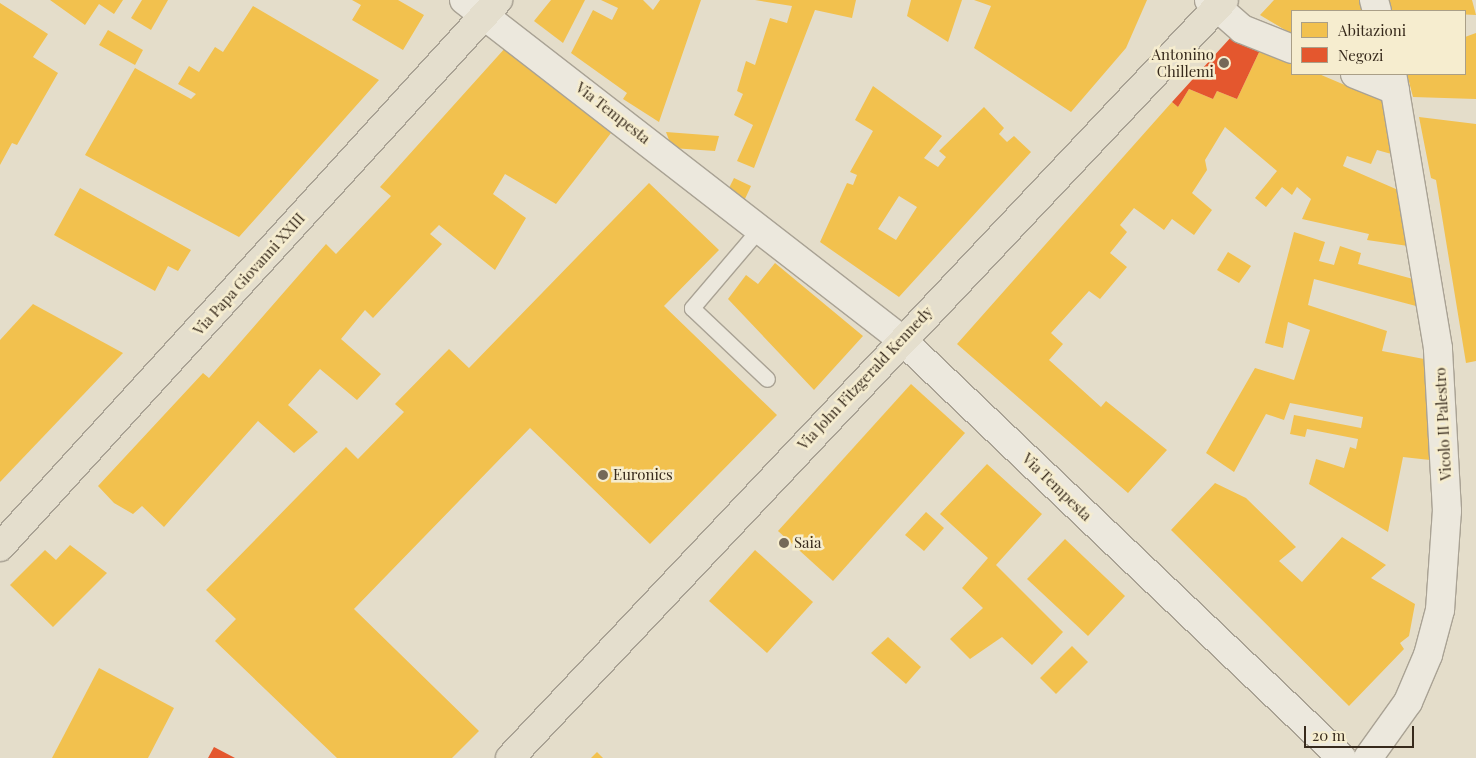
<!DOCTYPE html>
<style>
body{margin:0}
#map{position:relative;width:1476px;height:758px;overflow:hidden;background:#e4ddca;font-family:"Playfair Display",serif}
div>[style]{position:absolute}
.homes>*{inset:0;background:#f2c14e}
.shops>*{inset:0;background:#e4572e}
.roads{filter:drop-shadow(1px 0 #a9a294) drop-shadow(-1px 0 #a9a294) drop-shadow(0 1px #a9a294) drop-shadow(0 -1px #a9a294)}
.lane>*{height:15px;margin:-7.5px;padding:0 7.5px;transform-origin:7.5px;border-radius:7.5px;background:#ece8dd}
.street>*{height:28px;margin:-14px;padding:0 14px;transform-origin:14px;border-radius:14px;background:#ece8dd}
.secondary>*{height:28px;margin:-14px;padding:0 14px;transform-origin:14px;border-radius:14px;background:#ece8dd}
.primary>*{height:28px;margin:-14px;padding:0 14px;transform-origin:14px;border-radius:14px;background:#e4decd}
.dots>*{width:14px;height:14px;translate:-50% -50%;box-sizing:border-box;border:2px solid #f6edcf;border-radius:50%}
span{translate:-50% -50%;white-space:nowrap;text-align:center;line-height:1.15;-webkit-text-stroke:5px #f6edcf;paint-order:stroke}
.poi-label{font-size:15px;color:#372a1c}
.right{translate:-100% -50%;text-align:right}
.left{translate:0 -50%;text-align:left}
.street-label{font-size:15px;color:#372a1c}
.legend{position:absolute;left:1291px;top:10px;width:175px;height:65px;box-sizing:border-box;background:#f6edcf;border:1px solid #aa9f87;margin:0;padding:6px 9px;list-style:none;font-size:15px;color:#372a1c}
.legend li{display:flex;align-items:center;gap:10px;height:25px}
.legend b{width:25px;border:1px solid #aa9f87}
.scale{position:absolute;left:1304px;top:726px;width:110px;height:22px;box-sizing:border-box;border:2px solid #372a1c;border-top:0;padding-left:6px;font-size:15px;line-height:18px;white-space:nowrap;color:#372a1c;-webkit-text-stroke:4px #f6edcf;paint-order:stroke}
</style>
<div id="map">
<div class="homes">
<i style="clip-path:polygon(50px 0,123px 0,114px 14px,99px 4px,85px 25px)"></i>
<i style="clip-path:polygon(142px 0,168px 0,151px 30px,131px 18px)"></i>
<i style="clip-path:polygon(352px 0,398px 0,424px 15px,403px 50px,352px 20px,361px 5px)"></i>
<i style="clip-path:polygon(551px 0,585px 0,563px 43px,534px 21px)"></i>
<i style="clip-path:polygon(601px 0,643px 0,653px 10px,660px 0,701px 0,659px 122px,623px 99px,627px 93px,571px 53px,593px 10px,612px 20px,618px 8px)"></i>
<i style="clip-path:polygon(755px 0,856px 0,852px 18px,815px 10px,754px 168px,737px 161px,753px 125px,734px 115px,743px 94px,737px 91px,746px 61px,755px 65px,770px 18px,787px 23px,792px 6px)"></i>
<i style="clip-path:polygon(911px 0,962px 0,948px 42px,907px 16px)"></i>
<i style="clip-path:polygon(974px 0,1147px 0,1126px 48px,1071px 112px,974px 48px,991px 6px)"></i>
<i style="clip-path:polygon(1274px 0,1364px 0,1367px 11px,1292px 11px,1292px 34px,1260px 15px)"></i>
<i style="clip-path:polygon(1387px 0,1472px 0,1476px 15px,1390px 11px)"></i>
<i style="clip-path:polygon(0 3px,48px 34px,33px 57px,58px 73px,17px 145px,12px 143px,0 165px)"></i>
<i style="clip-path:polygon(253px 6px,379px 80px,239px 237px,85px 155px,135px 68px,191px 99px,196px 94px,178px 84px,189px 66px,199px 72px,215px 47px,223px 52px)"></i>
<i style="clip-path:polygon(108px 30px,143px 50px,135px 65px,99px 45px)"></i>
<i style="clip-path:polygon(1476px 33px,1476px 99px,1413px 97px,1407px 74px,1465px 74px,1465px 37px)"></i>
<i style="clip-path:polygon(506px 47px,611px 133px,556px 204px,505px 174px,493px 194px,526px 218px,495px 270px,439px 225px,430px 234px,442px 244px,373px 318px,365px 310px,341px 339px,381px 374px,357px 400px,320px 369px,288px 405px,318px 432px,294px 453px,258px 421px,164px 527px,142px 506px,133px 514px,114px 503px,98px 486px,203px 373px,209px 378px,326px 244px,336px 254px,391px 196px,380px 187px)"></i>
<i style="clip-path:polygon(1261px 48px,1292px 62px,1292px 74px,1319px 74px,1387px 103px,1395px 155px,1377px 150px,1371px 164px,1347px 156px,1343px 166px,1405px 193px,1415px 247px,1367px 240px,1369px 234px,1302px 219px,1311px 199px,1297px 187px,1292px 195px,1282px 187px,1266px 207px,1255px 198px,1277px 171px,1225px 127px,1205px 160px,1207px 170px,1192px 193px,1212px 210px,1194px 235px,1172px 219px,1164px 230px,1134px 208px,1120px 225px,1127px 232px,1110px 253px,1127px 267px,1100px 299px,1089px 291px,1051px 333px,1063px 344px,1049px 360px,1101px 407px,1106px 401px,1167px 450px,1128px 493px,957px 344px,1172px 102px,1178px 107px,1189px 89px,1213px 99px,1217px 91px,1237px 99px)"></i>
<i style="clip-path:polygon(evenodd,873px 86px,942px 136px,924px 158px,938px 167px,946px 157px,939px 151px,984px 107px,1004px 128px,999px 134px,1007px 142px,1014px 136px,1031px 152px,899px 297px,820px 242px,847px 183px,853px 185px,857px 175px,850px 172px,873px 131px,855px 120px,873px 86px,899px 196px,917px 207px,896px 240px,878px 229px,899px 196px)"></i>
<i style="clip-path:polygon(1419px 117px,1476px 124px,1476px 361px,1466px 363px,1436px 180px,1431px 178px)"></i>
<i style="clip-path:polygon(666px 132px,719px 136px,715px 151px,672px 148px)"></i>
<i style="clip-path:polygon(734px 178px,751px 186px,744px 201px,727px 192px)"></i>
<i style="clip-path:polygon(649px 183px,719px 250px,664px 306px,777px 415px,650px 544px,530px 428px,354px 609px,479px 731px,452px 758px,337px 758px,215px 641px,236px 619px,206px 590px,346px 447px,358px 459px,404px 412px,395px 404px,449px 349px,469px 368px)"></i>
<i style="clip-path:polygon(80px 188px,191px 250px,178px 271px,168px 266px,155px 291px,54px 235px)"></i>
<i style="clip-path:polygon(1294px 232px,1325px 242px,1319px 261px,1334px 265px,1340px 246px,1361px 253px,1358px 264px,1413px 279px,1416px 306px,1314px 279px,1308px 305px,1387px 331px,1382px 351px,1424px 359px,1430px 460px,1403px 457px,1388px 532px,1309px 484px,1316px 459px,1344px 468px,1350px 447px,1356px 449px,1358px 439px,1307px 429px,1305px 437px,1290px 434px,1294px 415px,1361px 428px,1363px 417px,1290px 403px,1284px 420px,1266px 414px,1234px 472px,1206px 453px,1255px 368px,1294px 380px,1310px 330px,1288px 322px,1283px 348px,1265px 343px)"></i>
<i style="clip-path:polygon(1228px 252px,1251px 266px,1239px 283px,1217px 270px)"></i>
<i style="clip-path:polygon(775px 263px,863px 336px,814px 390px,728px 299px,746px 275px,758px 284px)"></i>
<i style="clip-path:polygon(33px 304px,123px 353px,0 482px,0 340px)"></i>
<i style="clip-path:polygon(911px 384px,965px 433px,833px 581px,778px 531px)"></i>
<i style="clip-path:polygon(987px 464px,1042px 514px,996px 565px,1063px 632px,1032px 665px,1002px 637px,970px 659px,950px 639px,983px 608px,962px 588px,988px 558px,940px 514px)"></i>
<i style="clip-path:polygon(1215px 483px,1246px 498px,1296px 547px,1279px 561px,1302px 582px,1342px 537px,1386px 565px,1371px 578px,1415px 604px,1409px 636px,1400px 643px,1404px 649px,1349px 706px,1171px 530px)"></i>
<i style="clip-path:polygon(926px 512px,944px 528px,924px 551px,905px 535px)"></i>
<i style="clip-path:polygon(1065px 539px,1125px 596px,1088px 636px,1027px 579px)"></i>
<i style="clip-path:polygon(70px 545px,107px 573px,53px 627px,10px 585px,45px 550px,56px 560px)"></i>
<i style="clip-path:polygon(755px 550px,813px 602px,767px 653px,709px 601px)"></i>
<i style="clip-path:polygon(888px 637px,921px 667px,906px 684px,871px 653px)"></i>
<i style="clip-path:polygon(1072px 646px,1088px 662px,1056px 694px,1040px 678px)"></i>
<i style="clip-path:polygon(99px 668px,174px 708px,148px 758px,52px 758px)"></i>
<i style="clip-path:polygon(597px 752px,603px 758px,591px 758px)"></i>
</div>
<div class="shops">
<i style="clip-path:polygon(1232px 36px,1261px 48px,1237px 99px,1217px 91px,1213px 99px,1189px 89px,1178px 107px,1172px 102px)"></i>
<i style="clip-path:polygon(214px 747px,235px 758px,208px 758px)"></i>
</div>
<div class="roads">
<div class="lane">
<i style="left:760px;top:228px;width:105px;rotate:130.4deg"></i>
<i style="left:692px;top:308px;width:103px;rotate:43.4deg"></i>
</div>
<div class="street">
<i style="left:464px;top:0;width:553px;rotate:37.8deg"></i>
<i style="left:1209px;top:0;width:44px;rotate:41.3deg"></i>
<i style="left:1242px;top:29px;width:54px;rotate:21.8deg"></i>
<i style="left:1374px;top:0;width:11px;rotate:75deg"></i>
<i style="left:1355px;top:74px;width:43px;rotate:21.8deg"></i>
<i style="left:1368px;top:758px;width:69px;rotate:-54.5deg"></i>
<i style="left:1408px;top:702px;width:51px;rotate:-66.9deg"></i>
<i style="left:1428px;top:655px;width:47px;rotate:-75.1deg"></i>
<i style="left:1440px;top:610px;width:99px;rotate:-86deg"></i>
<i style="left:1447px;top:511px;width:163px;rotate:-93.2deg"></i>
<i style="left:1438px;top:348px;width:278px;rotate:-99.5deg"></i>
</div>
<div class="secondary">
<i style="left:901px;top:339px;width:608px;rotate:43.53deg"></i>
</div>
<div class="primary">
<i style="left:0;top:547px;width:740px;rotate:-47.68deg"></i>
<i style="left:510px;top:758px;width:1041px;rotate:-46.71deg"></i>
</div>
</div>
<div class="dots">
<i style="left:1224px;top:63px;background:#746959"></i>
<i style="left:603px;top:475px;background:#746959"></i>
<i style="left:784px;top:543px;background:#746959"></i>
</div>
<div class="poi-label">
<span class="right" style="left:1214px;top:63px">Antonino<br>Chillemi</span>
<span class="left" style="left:613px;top:475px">Euronics</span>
<span class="left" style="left:794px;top:543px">Saia</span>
</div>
<div class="street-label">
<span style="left:613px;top:113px;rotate:38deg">Via Tempesta</span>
<span style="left:249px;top:274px;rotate:-48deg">Via Papa Giovanni XXIII</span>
<span style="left:865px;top:378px;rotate:-47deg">Via John Fitzgerald Kennedy</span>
<span style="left:1443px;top:424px;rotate:-93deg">Vicolo II Palestro</span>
<span style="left:1057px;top:487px;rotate:44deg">Via Tempesta</span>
</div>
<ul class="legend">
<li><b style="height:14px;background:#f2c14e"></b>Abitazioni</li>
<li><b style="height:14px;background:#e4572e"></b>Negozi</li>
</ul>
<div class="scale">20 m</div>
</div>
